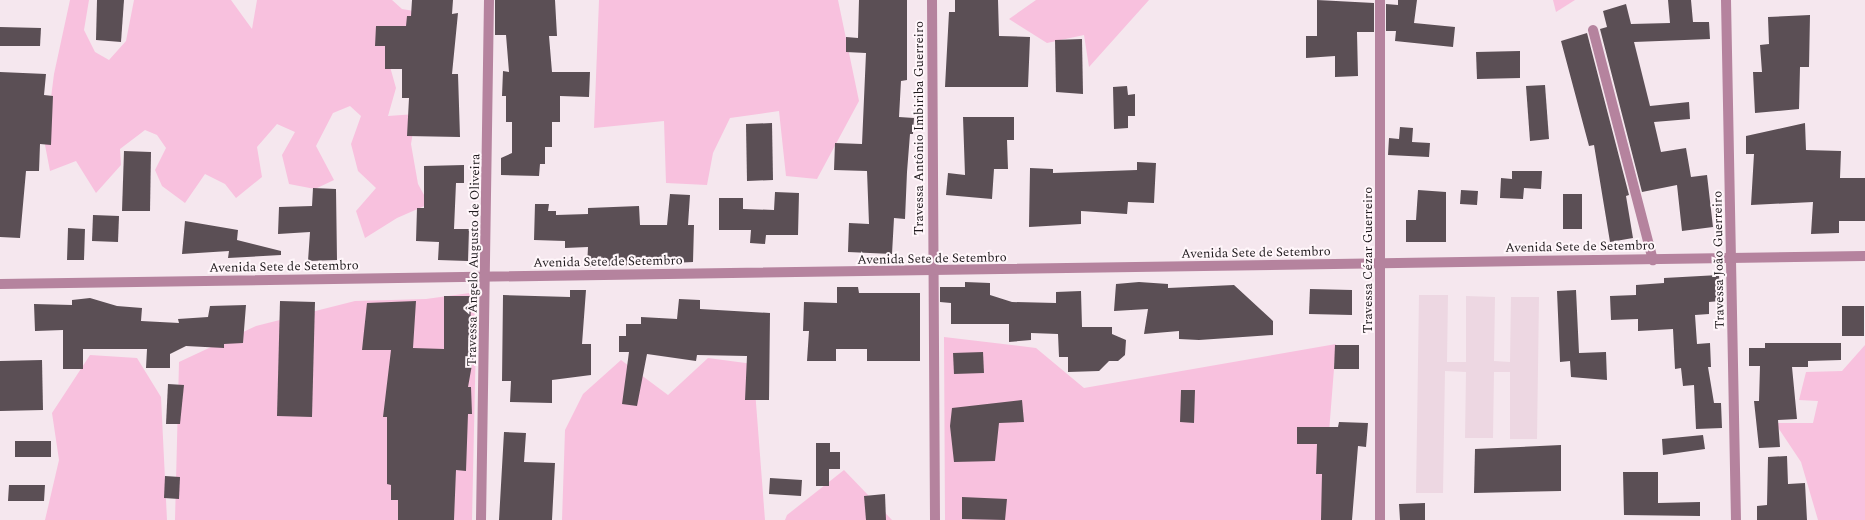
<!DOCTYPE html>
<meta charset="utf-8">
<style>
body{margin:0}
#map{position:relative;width:1865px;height:520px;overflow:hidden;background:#f5e7ee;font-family:Spectral,serif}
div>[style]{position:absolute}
.built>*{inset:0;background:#edd7e2}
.green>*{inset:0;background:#f8c1de}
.building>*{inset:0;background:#5b4f55}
.street>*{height:10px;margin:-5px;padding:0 5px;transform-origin:5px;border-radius:5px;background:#b5839e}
span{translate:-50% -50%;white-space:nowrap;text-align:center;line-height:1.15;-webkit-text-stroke:4px #fff6fa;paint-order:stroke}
.street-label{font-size:13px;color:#1f1a1d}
</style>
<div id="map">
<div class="built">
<i style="clip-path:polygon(1419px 295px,1448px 295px,1447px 362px,1466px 362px,1466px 296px,1495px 297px,1494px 361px,1510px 362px,1511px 297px,1539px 297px,1537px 439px,1510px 439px,1510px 372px,1494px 372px,1493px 438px,1465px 438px,1466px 372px,1445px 371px,1443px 493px,1416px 493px)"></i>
</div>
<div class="green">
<i style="clip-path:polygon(70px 0,89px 0,84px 30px,95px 52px,109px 60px,126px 41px,134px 0,231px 0,252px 29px,257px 0,392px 0,402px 9px,426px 13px,389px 63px,396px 88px,388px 116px,416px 114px,411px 144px,418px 184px,429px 204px,397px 218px,365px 238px,356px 211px,376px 188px,358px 171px,351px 144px,361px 116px,350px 106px,333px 113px,316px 146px,334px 180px,315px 189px,289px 184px,282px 155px,295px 132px,277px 124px,257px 147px,262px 177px,236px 198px,225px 184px,205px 174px,185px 203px,162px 186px,155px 170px,166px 148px,157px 135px,145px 130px,120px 149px,121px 165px,96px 193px,76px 161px,50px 171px,45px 145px,54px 74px)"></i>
<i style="clip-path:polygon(599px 0,838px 0,859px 101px,817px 179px,786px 176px,779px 111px,730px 118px,713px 153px,707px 185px,666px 183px,664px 121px,594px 128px)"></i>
<i style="clip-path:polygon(1036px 0,1149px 0,1089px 67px,1084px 35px,1047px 43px,1009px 19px)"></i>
<i style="clip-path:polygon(1553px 0,1575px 0,1556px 12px)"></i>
<i style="clip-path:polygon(477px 292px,472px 520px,175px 520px,179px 362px,256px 326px,355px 301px,426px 299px)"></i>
<i style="clip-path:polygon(944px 337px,1036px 348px,1084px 388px,1336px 344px,1322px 520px,945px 520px)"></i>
<i style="clip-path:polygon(1865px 345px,1865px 520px,1818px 520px,1801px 462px,1775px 423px,1813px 423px,1818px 401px,1799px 400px,1806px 372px,1842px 371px)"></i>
<i style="clip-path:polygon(90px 355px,137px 358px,161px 397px,167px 520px,45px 520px,59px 460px,52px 413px)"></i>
<i style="clip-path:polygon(708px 358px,753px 364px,765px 520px,562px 520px,565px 430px,583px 394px,621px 360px,668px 395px)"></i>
<i style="clip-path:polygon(844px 470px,892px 520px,785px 520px,787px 515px)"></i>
</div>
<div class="building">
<i style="clip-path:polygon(97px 0,124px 0,121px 42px,96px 40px)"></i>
<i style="clip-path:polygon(412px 0,453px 0,452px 14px,458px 13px,452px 74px,458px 74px,460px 137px,407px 136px,409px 98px,402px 98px,402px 69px,385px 69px,385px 46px,375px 46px,376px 26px,406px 26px,407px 16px,411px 16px)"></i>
<i style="clip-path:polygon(495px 0,555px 0,557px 36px,549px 36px,552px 72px,590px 72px,589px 97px,560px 96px,560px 122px,552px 122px,552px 147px,545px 147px,545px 164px,540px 164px,539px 176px,501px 175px,501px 158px,512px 153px,512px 122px,506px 122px,506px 96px,502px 96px,503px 71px,509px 72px,506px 35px,495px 35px)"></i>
<i style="clip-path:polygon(859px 0,907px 0,907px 80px,901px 81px,899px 117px,914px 118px,913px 134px,910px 134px,907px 172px,905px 219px,894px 218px,892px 254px,848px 252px,849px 223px,869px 224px,867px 171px,834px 170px,835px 143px,862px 144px,866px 53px,846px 52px,846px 37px,858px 38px)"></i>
<i style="clip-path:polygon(955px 0,998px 0,999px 36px,1030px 37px,1028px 87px,945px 87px,949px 12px,955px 12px)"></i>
<i style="clip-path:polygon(1317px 0,1374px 3px,1374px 32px,1357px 32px,1358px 76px,1335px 77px,1335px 56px,1306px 58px,1306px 36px,1317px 36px)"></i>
<i style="clip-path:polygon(1398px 0,1417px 0,1414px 23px,1455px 27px,1453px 47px,1395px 41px,1396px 31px,1386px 31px,1386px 4px,1398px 5px)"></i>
<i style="clip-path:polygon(1668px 0,1691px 0,1693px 22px,1709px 22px,1710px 39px,1634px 42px,1650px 106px,1689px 102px,1690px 119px,1654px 122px,1661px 152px,1686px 148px,1691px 177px,1707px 175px,1713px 227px,1682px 231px,1677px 185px,1642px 192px,1600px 29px,1607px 27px,1603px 11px,1626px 4px,1631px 24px,1670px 23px)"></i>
<i style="clip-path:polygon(1810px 15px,1809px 67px,1800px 67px,1799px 109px,1755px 113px,1753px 72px,1762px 72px,1760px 45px,1769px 44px,1768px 17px)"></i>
<i style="clip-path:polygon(0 27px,41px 28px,40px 46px,0 46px)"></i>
<i style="clip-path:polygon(1587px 33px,1629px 195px,1626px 196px,1633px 238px,1610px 242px,1594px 145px,1589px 146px,1561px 41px)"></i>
<i style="clip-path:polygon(1082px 39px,1083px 94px,1056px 92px,1055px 40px)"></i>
<i style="clip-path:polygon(1520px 51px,1520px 78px,1477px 79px,1476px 52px)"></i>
<i style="clip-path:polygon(0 72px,46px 74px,44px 95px,53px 96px,51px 145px,40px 144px,39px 171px,26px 171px,20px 238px,0 237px)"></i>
<i style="clip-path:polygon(1545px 85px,1549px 139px,1530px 141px,1526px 86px)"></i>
<i style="clip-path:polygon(1127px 86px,1128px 95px,1135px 94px,1135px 116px,1128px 116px,1128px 128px,1114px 129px,1113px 87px)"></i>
<i style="clip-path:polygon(963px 117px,1014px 117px,1014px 140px,1007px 140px,1008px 169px,994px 169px,992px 199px,946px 195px,948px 173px,965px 175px)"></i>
<i style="clip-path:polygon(772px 123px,773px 180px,747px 181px,746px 124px)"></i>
<i style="clip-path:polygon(1805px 123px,1806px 150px,1841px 151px,1840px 178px,1865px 178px,1865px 221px,1839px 221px,1839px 233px,1811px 234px,1813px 202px,1751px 205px,1754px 154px,1746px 154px,1746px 136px)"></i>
<i style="clip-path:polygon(1400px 127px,1413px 128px,1412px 142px,1430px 143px,1429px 157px,1388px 155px,1389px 138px,1399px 139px)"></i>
<i style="clip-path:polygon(124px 151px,151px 152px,150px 211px,122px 211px)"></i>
<i style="clip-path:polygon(1137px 162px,1156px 163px,1154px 203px,1128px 202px,1127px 214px,1081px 211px,1081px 224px,1029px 227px,1030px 168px,1053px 169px,1053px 173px,1137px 170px)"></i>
<i style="clip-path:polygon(464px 165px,464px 183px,456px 183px,454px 229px,469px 229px,468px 261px,438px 260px,439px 242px,416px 241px,417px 208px,424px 208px,424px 166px)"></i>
<i style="clip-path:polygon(1512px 171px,1542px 171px,1541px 189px,1524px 188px,1523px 199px,1500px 198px,1501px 178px,1512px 179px)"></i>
<i style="clip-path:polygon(313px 188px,336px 189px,337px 260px,308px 261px,310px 232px,278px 234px,279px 207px,312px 206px)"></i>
<i style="clip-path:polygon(1418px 190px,1446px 192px,1446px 242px,1406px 242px,1406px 220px,1416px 220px)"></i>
<i style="clip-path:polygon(1461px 190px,1478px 191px,1477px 205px,1460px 204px)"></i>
<i style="clip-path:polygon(775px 192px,799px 193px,798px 235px,766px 235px,765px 244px,750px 243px,751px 230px,719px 230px,719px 198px,743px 198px,743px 209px,774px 210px)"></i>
<i style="clip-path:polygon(670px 194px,690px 195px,688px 225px,694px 225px,693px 262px,587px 267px,588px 247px,565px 248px,565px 241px,534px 240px,535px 204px,549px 204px,548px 211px,556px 211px,556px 215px,588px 214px,588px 208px,639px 206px,640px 225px,667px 225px)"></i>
<i style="clip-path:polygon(1563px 194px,1582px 194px,1582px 229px,1563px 229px)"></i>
<i style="clip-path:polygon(93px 215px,119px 216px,118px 242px,92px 241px)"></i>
<i style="clip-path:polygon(185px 221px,238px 230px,237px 240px,281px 251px,281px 255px,228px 258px,229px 251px,182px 254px)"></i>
<i style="clip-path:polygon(68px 228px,85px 229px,84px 260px,67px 260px)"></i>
<i style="clip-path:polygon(1719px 275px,1720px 301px,1709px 302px,1709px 314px,1695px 315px,1697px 344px,1710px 343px,1711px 367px,1708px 367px,1714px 403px,1721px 403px,1722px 428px,1696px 429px,1694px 385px,1683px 386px,1681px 368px,1675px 369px,1673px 329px,1638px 331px,1638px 319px,1611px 320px,1610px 296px,1636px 295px,1636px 285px,1664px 283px,1664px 278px)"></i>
<i style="clip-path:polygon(965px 282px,990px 283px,990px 295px,1012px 302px,1056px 303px,1056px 292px,1081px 291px,1082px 327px,1112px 327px,1112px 334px,1126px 340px,1125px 355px,1118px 361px,1109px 361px,1099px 371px,1068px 372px,1068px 357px,1059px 357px,1058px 334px,1031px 333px,1031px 340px,1009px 342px,1009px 324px,951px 324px,951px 303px,940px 302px,940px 287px,965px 287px)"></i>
<i style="clip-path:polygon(1139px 282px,1168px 284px,1168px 288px,1234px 285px,1273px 321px,1273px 335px,1199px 340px,1179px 339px,1179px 331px,1144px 334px,1148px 309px,1114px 311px,1116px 284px)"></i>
<i style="clip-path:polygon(837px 287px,858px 287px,859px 293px,920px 293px,920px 361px,867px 361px,867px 349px,836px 349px,836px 361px,807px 361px,809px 331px,803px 331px,804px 302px,837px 303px)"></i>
<i style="clip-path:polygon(1310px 289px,1352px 290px,1352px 315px,1309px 314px)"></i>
<i style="clip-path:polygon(570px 290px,586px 290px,582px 344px,591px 344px,591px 375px,552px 380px,552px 403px,510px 402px,511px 381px,502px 381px,503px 295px,570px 297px)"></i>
<i style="clip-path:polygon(1576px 290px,1579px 353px,1606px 352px,1607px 380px,1571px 377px,1570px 361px,1560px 362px,1557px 291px)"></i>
<i style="clip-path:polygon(444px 296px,471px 296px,470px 348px,475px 348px,468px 387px,471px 387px,472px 414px,468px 414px,466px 471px,456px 470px,454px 520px,398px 520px,398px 500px,391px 500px,391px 485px,387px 484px,387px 417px,383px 417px,391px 350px,362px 350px,367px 303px,416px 301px,413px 348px,444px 349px)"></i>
<i style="clip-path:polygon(90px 298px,117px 306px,142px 308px,141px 321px,179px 323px,178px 319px,208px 317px,210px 306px,246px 305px,243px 343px,224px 344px,224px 348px,186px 346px,170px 354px,170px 368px,146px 368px,147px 349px,83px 349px,83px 369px,63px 369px,63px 330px,35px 331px,34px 304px,72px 305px,72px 300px)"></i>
<i style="clip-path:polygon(679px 299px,700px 300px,700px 309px,770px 313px,769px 400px,745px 400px,747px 356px,697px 355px,696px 361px,647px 354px,637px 406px,622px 404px,629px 352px,619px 352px,619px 336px,626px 336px,626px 324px,641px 324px,641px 317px,677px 319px)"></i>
<i style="clip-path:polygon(280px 301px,315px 302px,312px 417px,277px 416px)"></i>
<i style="clip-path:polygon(1842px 306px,1864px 306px,1864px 336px,1842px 336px)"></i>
<i style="clip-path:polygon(1765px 343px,1841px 343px,1841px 360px,1808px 361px,1808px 367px,1792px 367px,1797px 419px,1778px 420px,1780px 447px,1759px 448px,1754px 401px,1759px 401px,1760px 366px,1749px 366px,1749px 348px,1765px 348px)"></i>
<i style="clip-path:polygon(1335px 345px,1359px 345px,1359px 369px,1334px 369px)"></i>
<i style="clip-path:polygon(983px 352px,984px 373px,954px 374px,953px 353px)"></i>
<i style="clip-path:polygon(42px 360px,43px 410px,0 411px,0 361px)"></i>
<i style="clip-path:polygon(168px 384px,184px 385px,180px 424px,166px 424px)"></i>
<i style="clip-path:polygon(1181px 390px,1195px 390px,1194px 423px,1180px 422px)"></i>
<i style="clip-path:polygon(1022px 400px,1024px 422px,999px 423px,995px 461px,954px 462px,950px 426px,952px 408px)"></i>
<i style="clip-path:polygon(1339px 422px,1368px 423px,1366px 447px,1358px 446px,1352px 520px,1321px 520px,1322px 474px,1316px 474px,1317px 444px,1297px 444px,1297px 427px,1338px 427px)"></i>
<i style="clip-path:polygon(504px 432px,526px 433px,524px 462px,555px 463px,552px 520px,499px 520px)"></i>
<i style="clip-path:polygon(1703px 435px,1705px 449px,1663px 455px,1662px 439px)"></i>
<i style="clip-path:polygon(15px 441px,51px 441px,51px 457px,15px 457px)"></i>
<i style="clip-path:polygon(816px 443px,830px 443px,830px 452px,840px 452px,840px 469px,829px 469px,829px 486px,816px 486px)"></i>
<i style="clip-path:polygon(1561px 445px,1561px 491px,1474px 493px,1475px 449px)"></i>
<i style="clip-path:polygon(1787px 456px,1788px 484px,1805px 483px,1807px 520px,1757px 520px,1757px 506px,1767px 505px,1768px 457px)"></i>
<i style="clip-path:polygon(1623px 472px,1658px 472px,1658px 503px,1700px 502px,1700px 516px,1624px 515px)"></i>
<i style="clip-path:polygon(165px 476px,180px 477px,179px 499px,164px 498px)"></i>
<i style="clip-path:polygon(770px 478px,802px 480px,801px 496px,769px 494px)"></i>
<i style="clip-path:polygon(9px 485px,45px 485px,44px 501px,8px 501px)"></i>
<i style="clip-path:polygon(885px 494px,886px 520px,866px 520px,864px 496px)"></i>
<i style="clip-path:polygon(962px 497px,1007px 499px,1005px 520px,962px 519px)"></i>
<i style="clip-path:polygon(1425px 503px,1425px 520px,1400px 520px,1399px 504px)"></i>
</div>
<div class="street">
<i style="left:932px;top:0;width:520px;rotate:89.67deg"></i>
<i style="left:1726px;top:0;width:520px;rotate:88.9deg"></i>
<i style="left:1593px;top:30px;width:238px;rotate:75.4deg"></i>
<i style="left:0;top:284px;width:1865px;rotate:-0.86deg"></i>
<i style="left:481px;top:520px;width:520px;rotate:-89.12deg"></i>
<i style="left:1380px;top:520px;width:520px;rotate:-90deg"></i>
</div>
<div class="street-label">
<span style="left:919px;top:128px;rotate:-90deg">Travessa Antônio Imbiriba Guerreiro</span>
<span style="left:1580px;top:247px;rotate:-1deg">Avenida Sete de Setembro</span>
<span style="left:1256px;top:253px;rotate:-1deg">Avenida Sete de Setembro</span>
<span style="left:932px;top:259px;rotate:-1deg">Avenida Sete de Setembro</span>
<span style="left:474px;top:260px;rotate:-89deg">Travessa Ângelo Augusto de Oliveira</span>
<span style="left:1368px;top:260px;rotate:-90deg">Travessa Cézar Guerreiro</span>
<span style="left:1719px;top:260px;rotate:-91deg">Travessa João Guerreiro</span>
<span style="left:608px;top:262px;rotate:-1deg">Avenida Sete de Setembro</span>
<span style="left:284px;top:267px;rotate:-1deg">Avenida Sete de Setembro</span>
</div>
</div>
